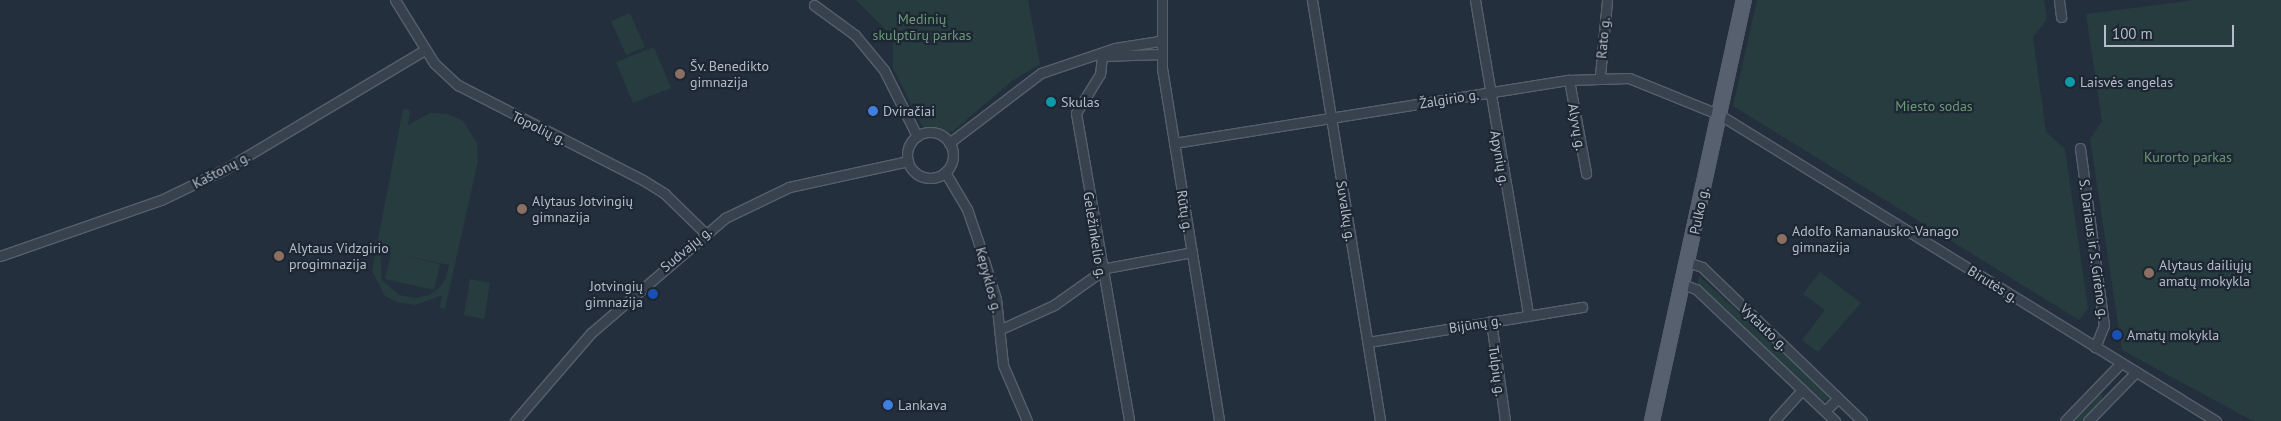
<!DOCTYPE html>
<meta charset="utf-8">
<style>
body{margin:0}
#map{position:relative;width:2281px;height:421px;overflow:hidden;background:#242f3e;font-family:"PT Sans",sans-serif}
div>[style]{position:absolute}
.green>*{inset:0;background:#263c3f}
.roads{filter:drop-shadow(1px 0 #565f6c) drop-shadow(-1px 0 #565f6c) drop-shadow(0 1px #565f6c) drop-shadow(0 -1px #565f6c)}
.street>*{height:9px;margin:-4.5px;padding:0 4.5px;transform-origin:4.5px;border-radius:4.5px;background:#38414e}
.street>.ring{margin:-4.5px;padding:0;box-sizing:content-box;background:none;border:9px solid #38414e;border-radius:50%}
.primary>*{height:14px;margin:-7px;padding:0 7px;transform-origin:7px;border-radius:7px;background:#56606e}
.dots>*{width:14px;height:14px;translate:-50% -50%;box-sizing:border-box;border:2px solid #1d2633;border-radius:50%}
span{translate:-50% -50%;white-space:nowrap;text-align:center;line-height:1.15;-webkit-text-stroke:4.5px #1d2633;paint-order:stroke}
.park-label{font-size:14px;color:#6b9a76}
.street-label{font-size:14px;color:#b4bcc9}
.poi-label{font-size:14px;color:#b4bcc9}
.left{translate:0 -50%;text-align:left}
.right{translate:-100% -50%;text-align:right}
.scale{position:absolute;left:2104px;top:25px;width:130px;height:22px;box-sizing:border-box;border:2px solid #b4bcc9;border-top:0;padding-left:6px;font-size:15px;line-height:18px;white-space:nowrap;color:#b4bcc9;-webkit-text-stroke:4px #1d2633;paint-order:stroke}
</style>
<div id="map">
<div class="green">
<i style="clip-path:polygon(856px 0,1028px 0,1040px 64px,1012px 81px,952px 132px,922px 126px,893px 68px,893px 37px)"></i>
<i style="clip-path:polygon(1757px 0,2044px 0,2047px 19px,2033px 37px,2046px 132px,2065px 149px,2088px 309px,2079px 320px,1733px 106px)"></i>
<i style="clip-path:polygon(2195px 0,2281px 0,2281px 421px,2253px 421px,2122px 350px,2090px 139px,2102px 121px,2086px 14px)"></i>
<i style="clip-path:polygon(630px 13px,645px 47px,626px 55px,611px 21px)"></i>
<i style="clip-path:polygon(654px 47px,671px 88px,633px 103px,616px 62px)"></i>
<i style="clip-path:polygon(evenodd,403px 109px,410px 110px,408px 125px,430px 113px,448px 114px,463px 121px,477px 143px,478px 161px,445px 309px,440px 307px,442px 295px,416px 305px,397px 302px,385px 296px,372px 271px,403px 109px,380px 251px,391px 253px,385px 279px,434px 290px,440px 264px,396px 254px,449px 265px,446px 278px,440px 287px,429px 295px,415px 298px,399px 295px,382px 280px,380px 251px)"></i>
<i style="clip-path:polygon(1820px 272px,1861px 303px,1818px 352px,1802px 340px,1825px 310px,1803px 294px)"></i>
<i style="clip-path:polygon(1699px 276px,1830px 395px,1827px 400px,1822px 402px,1698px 284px)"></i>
<i style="clip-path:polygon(470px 279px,490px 283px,484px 319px,464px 315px)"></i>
<i style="clip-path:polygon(2096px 395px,2102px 395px,2103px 401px,2083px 421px,2070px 421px)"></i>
</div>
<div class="roads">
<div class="street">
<i style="left:395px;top:0;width:74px;rotate:58.2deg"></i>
<i style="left:434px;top:63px;width:33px;rotate:43deg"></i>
<i style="left:458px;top:85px;width:208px;rotate:27.2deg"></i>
<i style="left:643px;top:180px;width:26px;rotate:32deg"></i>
<i style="left:665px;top:194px;width:54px;rotate:44.3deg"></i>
<i style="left:1162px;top:0;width:68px;rotate:90deg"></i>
<i style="left:1162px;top:68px;width:358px;rotate:80.8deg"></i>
<i style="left:1312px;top:0;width:426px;rotate:80.8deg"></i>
<i style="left:1475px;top:0;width:319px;rotate:80.4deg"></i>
<i style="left:2059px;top:0;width:17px;rotate:83deg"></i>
<i style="left:814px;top:5px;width:51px;rotate:36.2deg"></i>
<i style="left:855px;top:35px;width:45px;rotate:50.4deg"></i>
<i style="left:884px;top:70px;width:74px;rotate:63.4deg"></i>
<i style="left:1102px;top:56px;width:18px;rotate:96deg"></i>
<i style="left:1100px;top:74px;width:46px;rotate:121.6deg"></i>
<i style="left:1076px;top:113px;width:313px;rotate:80.2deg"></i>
<i style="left:1102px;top:56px;width:59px;rotate:-1.9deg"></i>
<i style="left:1600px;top:76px;width:76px;rotate:-84.7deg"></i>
<i style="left:1569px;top:80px;width:95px;rotate:79.6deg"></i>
<i class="ring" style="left:907px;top:132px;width:37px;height:37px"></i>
<i style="left:949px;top:143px;width:116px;rotate:-37.3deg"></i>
<i style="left:1041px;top:73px;width:78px;rotate:-18.7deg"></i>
<i style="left:1115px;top:48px;width:45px;rotate:-9deg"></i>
<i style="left:1174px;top:143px;width:400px;rotate:-9.1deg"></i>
<i style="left:1569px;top:80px;width:60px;rotate:-1.9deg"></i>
<i style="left:1629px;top:78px;width:98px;rotate:22.1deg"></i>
<i style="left:1720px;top:115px;width:583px;rotate:31.67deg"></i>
<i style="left:2080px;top:148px;width:179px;rotate:82.3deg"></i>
<i style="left:2104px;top:325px;width:24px;rotate:112deg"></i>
<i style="left:945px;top:172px;width:43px;rotate:59.3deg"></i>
<i style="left:967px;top:209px;width:34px;rotate:71deg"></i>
<i style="left:978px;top:241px;width:61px;rotate:72.8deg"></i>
<i style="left:996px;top:299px;width:66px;rotate:83.9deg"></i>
<i style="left:1003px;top:365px;width:61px;rotate:66.8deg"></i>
<i style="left:0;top:256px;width:170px;rotate:-19.2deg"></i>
<i style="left:161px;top:200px;width:71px;rotate:-25.8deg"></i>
<i style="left:225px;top:169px;width:233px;rotate:-30.8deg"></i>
<i style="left:1687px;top:262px;width:16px;rotate:18deg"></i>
<i style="left:1702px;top:267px;width:222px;rotate:43.9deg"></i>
<i style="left:1682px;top:284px;width:15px;rotate:20deg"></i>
<i style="left:1696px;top:289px;width:192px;rotate:43.5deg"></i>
<i style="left:1491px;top:321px;width:101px;rotate:82deg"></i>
<i style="left:1001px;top:329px;width:58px;rotate:-24.4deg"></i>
<i style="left:1054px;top:305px;width:64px;rotate:-35.4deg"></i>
<i style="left:1106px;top:268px;width:87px;rotate:-10.5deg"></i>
<i style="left:1368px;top:342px;width:217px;rotate:-9.3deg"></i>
<i style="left:1825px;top:411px;width:18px;rotate:-45deg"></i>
<i style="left:515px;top:421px;width:116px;rotate:-49.2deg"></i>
<i style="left:591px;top:333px;width:177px;rotate:-40.6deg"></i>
<i style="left:725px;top:218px;width:71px;rotate:-25.8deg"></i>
<i style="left:789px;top:187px;width:122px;rotate:-12.3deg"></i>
<i style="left:1774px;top:421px;width:42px;rotate:-47.9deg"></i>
<i style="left:2065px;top:421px;width:81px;rotate:-46deg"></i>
<i style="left:2088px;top:421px;width:69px;rotate:-45.6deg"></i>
</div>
<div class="primary">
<i style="left:1652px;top:421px;width:431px;rotate:-77.7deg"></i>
</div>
</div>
<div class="dots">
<i style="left:680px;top:74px;background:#8d6e63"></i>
<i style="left:2070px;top:82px;background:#0f9aa8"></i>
<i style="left:1051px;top:102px;background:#0f9aa8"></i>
<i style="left:873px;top:111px;background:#3f7fe0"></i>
<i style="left:522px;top:209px;background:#8d6e63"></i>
<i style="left:1782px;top:239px;background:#8d6e63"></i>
<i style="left:279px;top:256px;background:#8d6e63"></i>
<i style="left:2149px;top:273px;background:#8d6e63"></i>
<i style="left:653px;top:294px;background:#1a4fb4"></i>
<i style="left:2117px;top:335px;background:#1a4fb4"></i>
<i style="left:888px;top:405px;background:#3f7fe0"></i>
</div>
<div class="park-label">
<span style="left:922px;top:27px">Medinių<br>skulptūrų parkas</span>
<span style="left:1934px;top:106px">Miesto sodas</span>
<span style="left:2188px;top:157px">Kurorto parkas</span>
</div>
<div class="street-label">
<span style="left:1603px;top:38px;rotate:-85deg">Rato g.</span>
<span style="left:1449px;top:99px;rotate:-9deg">Žalgirio g.</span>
<span style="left:1577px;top:127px;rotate:80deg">Alyvų g.</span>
<span style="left:539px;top:128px;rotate:26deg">Topolių g.</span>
<span style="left:1500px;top:158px;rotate:80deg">Apynių g.</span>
<span style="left:221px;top:170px;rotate:-28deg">Kaštonų g.</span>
<span style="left:1185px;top:211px;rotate:81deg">Rūtų g.</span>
<span style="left:1346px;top:211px;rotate:81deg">Suvalkų g.</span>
<span style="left:1699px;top:211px;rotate:-78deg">Pulko g.</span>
<span style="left:1095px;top:235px;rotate:81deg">Geležinkelio g.</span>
<span style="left:686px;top:249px;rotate:-40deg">Sudvajų g.</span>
<span style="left:2094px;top:249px;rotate:82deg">S. Dariaus ir S. Girėno g.</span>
<span style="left:989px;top:280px;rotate:75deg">Kepyklos g.</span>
<span style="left:1993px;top:284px;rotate:32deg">Birutės g.</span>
<span style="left:1475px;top:324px;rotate:-9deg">Bijūnų g.</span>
<span style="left:1764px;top:327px;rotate:44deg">Vytauto g.</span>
<span style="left:1497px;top:371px;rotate:82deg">Tulpių g.</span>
</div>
<div class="poi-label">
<span class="left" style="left:690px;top:74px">Šv. Benedikto<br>gimnazija</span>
<span class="left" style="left:2080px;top:82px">Laisvės angelas</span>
<span class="left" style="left:1061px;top:102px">Skulas</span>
<span class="left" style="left:883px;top:111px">Dviračiai</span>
<span class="left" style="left:532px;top:209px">Alytaus Jotvingių<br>gimnazija</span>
<span class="left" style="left:1792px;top:239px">Adolfo Ramanausko-Vanago<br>gimnazija</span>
<span class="left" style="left:289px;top:256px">Alytaus Vidzgirio<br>progimnazija</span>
<span class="left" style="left:2159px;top:273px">Alytaus dailiųjų<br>amatų mokykla</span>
<span class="right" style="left:643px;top:294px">Jotvingių<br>gimnazija</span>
<span class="left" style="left:2127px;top:335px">Amatų mokykla</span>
<span class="left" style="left:898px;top:405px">Lankava</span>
</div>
<div class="scale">100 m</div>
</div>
